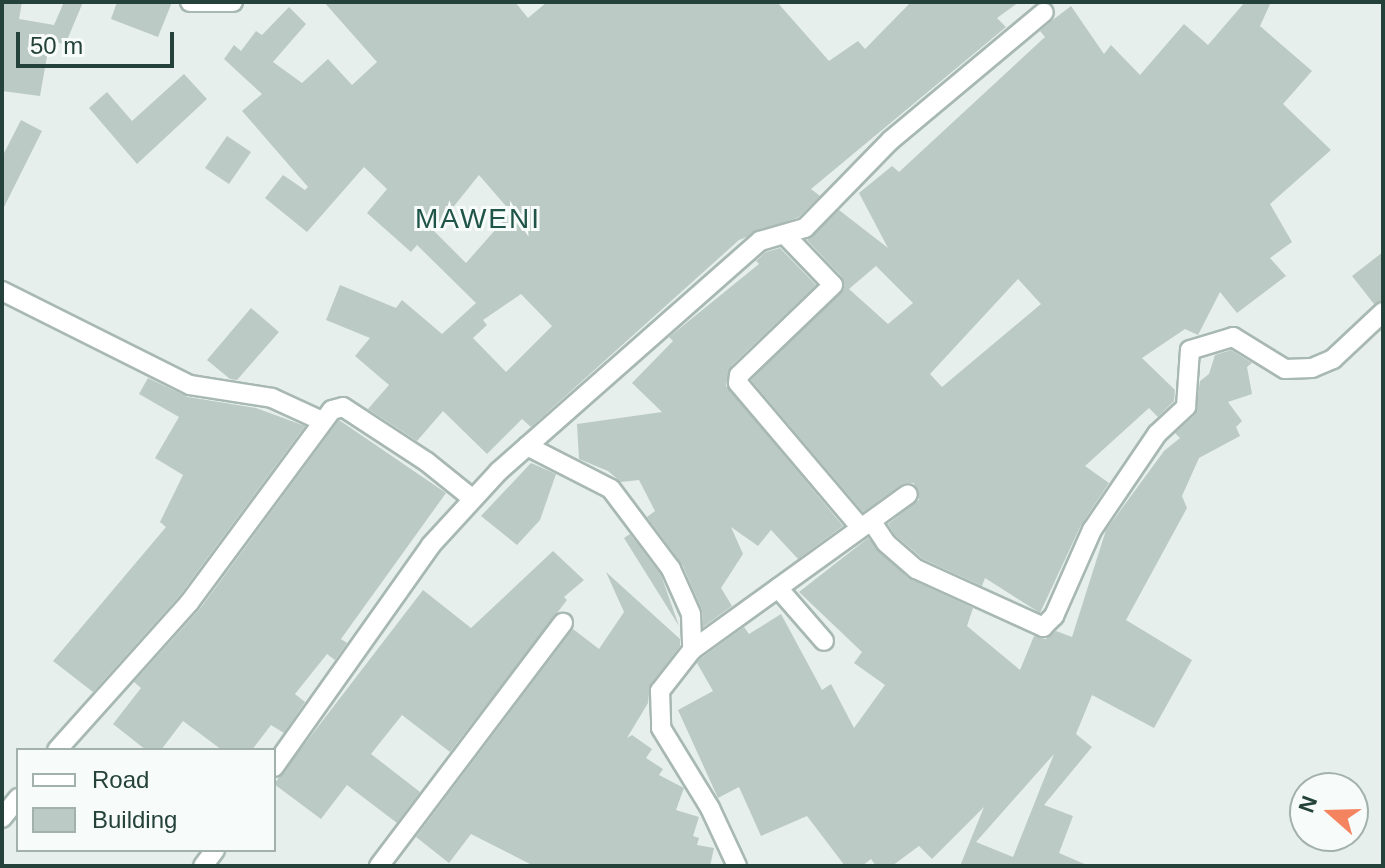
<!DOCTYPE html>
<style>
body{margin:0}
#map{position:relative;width:1385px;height:868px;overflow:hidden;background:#e6efeb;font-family:Helvetica,sans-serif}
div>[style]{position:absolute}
.building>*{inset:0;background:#bbcac4}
.roads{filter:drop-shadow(2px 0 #a8b8b2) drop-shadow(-2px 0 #a8b8b2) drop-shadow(0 2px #a8b8b2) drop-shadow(0 -2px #a8b8b2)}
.street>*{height:18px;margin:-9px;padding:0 9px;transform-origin:9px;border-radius:9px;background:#fff}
span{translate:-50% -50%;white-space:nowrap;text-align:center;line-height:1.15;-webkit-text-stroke:6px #f7fbf9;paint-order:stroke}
.quarter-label{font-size:28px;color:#1f5548;letter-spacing:2px}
.frame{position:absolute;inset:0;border:4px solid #24423a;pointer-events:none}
.legend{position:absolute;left:16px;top:748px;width:260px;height:104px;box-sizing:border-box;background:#f7fbf9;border:2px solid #a3b1ad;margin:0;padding:10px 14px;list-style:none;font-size:24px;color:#24423a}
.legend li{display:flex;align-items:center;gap:16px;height:40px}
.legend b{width:40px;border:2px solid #a3b1ad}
.north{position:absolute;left:1289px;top:772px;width:80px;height:80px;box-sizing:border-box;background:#f7fbf9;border:2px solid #a3b1ad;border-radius:50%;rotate:290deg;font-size:22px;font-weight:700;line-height:32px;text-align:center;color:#24423a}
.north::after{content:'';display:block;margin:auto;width:28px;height:36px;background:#f4845f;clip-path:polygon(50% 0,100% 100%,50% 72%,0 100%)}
.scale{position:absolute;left:16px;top:32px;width:158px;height:36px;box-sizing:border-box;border:4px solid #24423a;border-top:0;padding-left:10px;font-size:24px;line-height:28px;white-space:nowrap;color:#24423a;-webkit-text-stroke:6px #f7fbf9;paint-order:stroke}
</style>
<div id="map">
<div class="building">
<i style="clip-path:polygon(2px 2px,22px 2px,19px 19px,54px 25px,64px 2px,83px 2px,65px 45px,50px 39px,40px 96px,2px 91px)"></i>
<i style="clip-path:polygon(117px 2px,172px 2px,158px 37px,111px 19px)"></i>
<i style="clip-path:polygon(evenodd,324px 2px,515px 2px,528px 18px,547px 2px,777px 2px,829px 61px,858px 41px,865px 49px,911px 2px,1019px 2px,997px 18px,1006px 27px,811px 189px,820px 196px,799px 217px,739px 240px,531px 427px,522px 419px,487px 454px,443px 411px,417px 441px,368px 409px,389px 385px,355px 356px,370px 338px,326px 320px,340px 285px,396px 308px,402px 300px,442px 334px,476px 303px,417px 245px,411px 252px,367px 213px,387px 189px,364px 167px,307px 232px,265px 198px,283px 175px,305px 190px,308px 187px,242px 111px,262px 94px,224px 59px,234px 45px,241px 51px,256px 31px,262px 35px,289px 7px,306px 24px,273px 62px,302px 83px,328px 59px,352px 85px,377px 62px,324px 2px,479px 175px,511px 212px,466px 263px,434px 231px,479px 175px,324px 2px,521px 294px,552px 326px,506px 372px,473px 338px,487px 325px,483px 320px,521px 294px)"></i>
<i style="clip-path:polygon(evenodd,1245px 2px,1271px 2px,1260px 26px,1312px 71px,1283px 104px,1331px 150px,1270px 204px,1292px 242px,1270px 258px,1286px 276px,1237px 313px,1220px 292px,1198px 335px,1185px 329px,1142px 358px,1175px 390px,1174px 401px,1158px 417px,1149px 408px,1085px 466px,1109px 483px,1081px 525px,1040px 613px,985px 578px,982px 586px,923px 559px,895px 535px,888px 524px,919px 500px,914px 483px,902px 484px,863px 512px,751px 380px,844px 289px,842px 277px,807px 240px,839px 210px,888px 248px,859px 193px,892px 166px,899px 172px,1045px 37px,1040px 31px,1054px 19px,1071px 6px,1104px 54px,1111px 45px,1140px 75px,1184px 24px,1208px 45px,1245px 2px,876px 266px,913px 303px,888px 324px,849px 289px,876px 266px,1245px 2px,1018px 279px,1041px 304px,942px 387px,930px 374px,1018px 279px)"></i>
<i style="clip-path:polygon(184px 74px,207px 99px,137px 164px,89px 108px,107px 92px,132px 121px)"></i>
<i style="clip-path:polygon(21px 120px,42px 131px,2px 211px,2px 157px)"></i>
<i style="clip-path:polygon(227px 136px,251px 152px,229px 184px,205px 168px)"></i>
<i style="clip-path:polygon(780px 248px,816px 285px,731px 366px,726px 386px,843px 526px,798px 559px,771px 530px,758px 546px,731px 527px,743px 554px,721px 588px,732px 606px,703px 627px,702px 610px,682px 564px,647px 517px,655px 511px,639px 480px,621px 482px,608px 471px,579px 459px,577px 424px,662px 412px,632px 383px,673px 341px,669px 337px,759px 264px,756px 261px,766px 252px)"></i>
<i style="clip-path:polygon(1383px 252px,1383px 300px,1374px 304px,1352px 276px)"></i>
<i style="clip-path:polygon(251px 308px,279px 332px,237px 380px,230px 379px,207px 360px)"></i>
<i style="clip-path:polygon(evenodd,1231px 350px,1252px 363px,1247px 367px,1252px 394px,1228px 402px,1242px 421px,1236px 427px,1240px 436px,1199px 458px,1182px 496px,1187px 508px,1126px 620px,1192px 660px,1154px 728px,1092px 695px,1076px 734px,1092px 747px,1044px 805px,1073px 816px,1059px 853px,1089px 866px,960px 866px,984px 807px,932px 859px,919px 846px,892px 866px,876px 866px,871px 859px,862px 866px,845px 866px,807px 816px,761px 836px,739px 787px,718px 798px,678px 710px,713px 691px,697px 663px,700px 659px,744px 627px,749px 634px,781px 614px,822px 690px,831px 684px,854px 728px,885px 685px,854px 663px,862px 652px,799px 592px,868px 538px,908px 578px,973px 608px,967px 626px,1020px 670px,1034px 636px,1046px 639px,1056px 631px,1072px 637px,1106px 530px,1164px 451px,1180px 438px,1175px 433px,1195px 415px,1200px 381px,1209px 374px,1215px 355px,1231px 350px,1054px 754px,1013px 857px,976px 842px,1054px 754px)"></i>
<i style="clip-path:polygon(148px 378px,188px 397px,256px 408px,305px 426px,180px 595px,93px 692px,53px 661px,166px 527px,160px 522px,183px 475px,155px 458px,179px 417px,139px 394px)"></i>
<i style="clip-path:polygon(339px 420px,446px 493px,341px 639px,347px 643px,335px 660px,327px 654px,295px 694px,305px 702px,284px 733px,271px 725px,252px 750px,222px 750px,183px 721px,161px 750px,146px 750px,113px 724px,141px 688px,134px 682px,199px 610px)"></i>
<i style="clip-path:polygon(531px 463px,556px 474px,540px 520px,517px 545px,481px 516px)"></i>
<i style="clip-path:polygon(630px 534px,661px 575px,679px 626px,624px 538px)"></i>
<i style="clip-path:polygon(553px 551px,584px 580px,564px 597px,567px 600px,450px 752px,402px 715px,371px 754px,420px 792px,397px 823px,347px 785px,321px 819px,274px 784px,423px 590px,471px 628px)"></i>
<i style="clip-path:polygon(606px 572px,680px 639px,680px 646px,650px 685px,648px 703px,627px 738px,632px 735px,652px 749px,646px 758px,663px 769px,659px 775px,684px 788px,676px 810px,699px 817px,693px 836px,699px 838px,697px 845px,714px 848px,710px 866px,534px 866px,471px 834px,449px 863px,416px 837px,573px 629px,599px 649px,624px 612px)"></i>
</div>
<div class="roads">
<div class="street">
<i style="left:190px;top:2px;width:43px"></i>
<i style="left:787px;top:237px;width:66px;rotate:46.2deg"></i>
<i style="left:833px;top:285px;width:130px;rotate:136.2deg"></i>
<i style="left:739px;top:375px;width:8px;rotate:97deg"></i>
<i style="left:738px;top:383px;width:189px;rotate:49.7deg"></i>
<i style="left:2px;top:291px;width:210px;rotate:26.6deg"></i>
<i style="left:190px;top:385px;width:83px;rotate:9deg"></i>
<i style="left:272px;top:398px;width:53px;rotate:24.6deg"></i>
<i style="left:527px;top:446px;width:94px;rotate:27.1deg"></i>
<i style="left:611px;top:489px;width:100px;rotate:53.1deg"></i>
<i style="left:671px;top:569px;width:49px;rotate:66deg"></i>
<i style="left:691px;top:614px;width:36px;rotate:88deg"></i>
<i style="left:692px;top:650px;width:52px;rotate:128deg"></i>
<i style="left:660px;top:691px;width:37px;rotate:88deg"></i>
<i style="left:661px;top:728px;width:94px;rotate:58.5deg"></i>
<i style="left:710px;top:808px;width:64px;rotate:65deg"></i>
<i style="left:872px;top:522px;width:25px;rotate:56deg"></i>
<i style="left:886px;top:543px;width:40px;rotate:41deg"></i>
<i style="left:916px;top:569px;width:140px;rotate:24.5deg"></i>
<i style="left:1043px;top:627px;width:16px;rotate:-45deg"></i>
<i style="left:1054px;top:616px;width:94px;rotate:-66.2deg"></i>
<i style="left:1092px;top:530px;width:116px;rotate:-55.9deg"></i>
<i style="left:1157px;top:434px;width:40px;rotate:-43deg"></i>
<i style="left:1186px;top:407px;width:57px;rotate:-86deg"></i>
<i style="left:1190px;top:350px;width:45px;rotate:-16.8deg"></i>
<i style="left:1233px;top:337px;width:61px;rotate:31.6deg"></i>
<i style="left:1285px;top:369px;width:27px;rotate:-2deg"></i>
<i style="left:1312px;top:368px;width:23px;rotate:-23deg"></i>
<i style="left:1333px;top:359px;width:69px;rotate:-43.2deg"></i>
<i style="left:778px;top:588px;width:70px;rotate:49deg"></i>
<i style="left:692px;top:650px;width:266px;rotate:-35.8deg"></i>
<i style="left:57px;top:750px;width:198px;rotate:-48.1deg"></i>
<i style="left:189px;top:603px;width:240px;rotate:-53.5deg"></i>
<i style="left:332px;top:410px;width:11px;rotate:-15deg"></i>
<i style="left:343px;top:407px;width:100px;rotate:33.2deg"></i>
<i style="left:427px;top:462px;width:59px;rotate:38.8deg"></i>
<i style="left:274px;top:767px;width:272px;rotate:-54.7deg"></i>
<i style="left:431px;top:545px;width:100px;rotate:-47.4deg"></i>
<i style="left:499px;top:471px;width:348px;rotate:-41.4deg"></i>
<i style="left:760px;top:241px;width:47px;rotate:-16.1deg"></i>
<i style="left:805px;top:228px;width:123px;rotate:-45.7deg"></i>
<i style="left:891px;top:140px;width:199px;rotate:-39.9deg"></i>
<i style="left:2px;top:818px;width:26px;rotate:-51deg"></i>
<i style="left:203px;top:866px;width:20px;rotate:-53deg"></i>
<i style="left:379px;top:866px;width:305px;rotate:-52.9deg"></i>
</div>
</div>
<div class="quarter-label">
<span style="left:478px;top:219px">MAWENI</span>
</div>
<div class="frame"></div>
<ul class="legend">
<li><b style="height:10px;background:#fff"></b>Road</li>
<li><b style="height:22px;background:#bbcac4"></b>Building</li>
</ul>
<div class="north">N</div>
<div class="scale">50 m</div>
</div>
